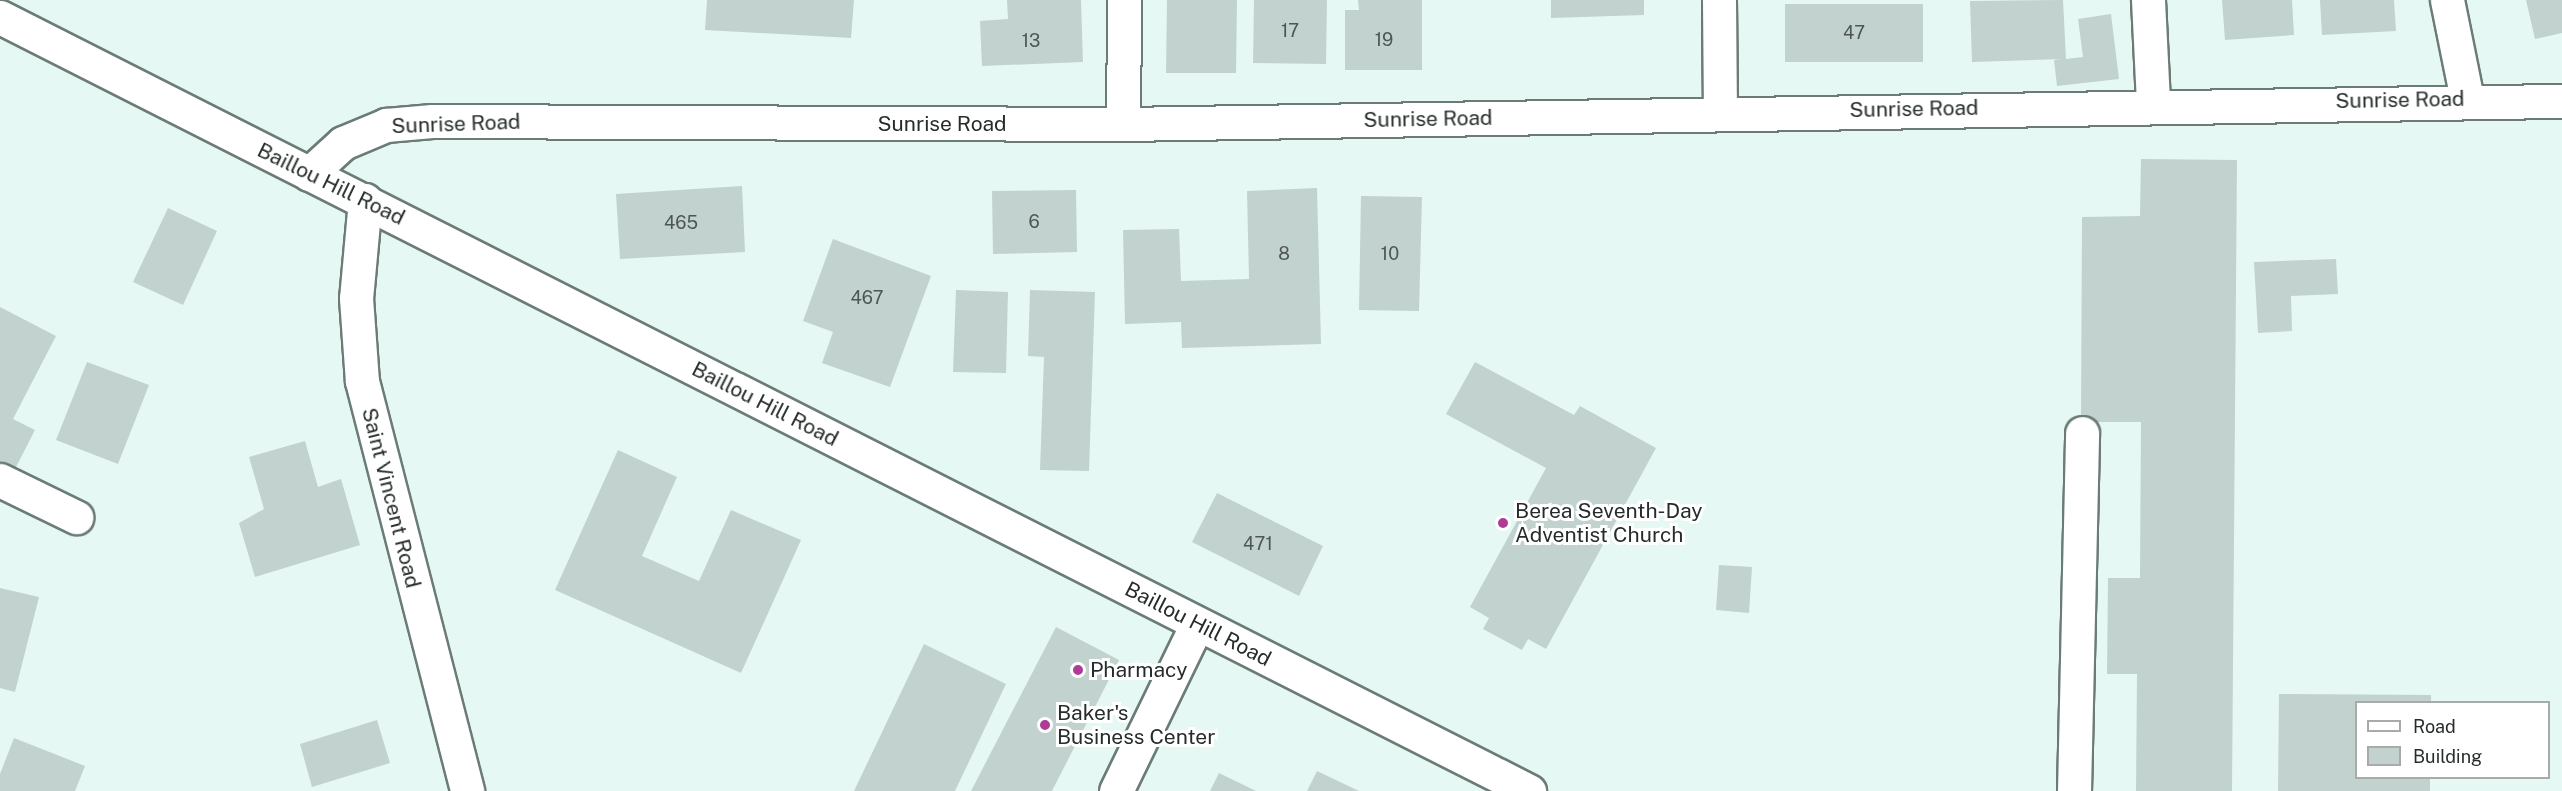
<!DOCTYPE html>
<style>
body{margin:0}
#map{position:relative;width:2562px;height:791px;overflow:hidden;background:#e6f8f4;font-family:"Public Sans",sans-serif}
div>[style]{position:absolute}
.building>*{inset:0;background:#c2d2cf}
.roads{filter:drop-shadow(2px 0 #6b7b77) drop-shadow(-2px 0 #6b7b77) drop-shadow(0 2px #6b7b77) drop-shadow(0 -2px #6b7b77)}
.minor>*{height:33px;margin:-16.5px;padding:0 16.5px;transform-origin:16.5px;border-radius:16.5px;background:#fff}
.major>*{height:33px;margin:-16.5px;padding:0 16.5px;transform-origin:16.5px;border-radius:16.5px;background:#fff}
.dots>*{width:16px;height:16px;translate:-50% -50%;box-sizing:border-box;border:3px solid #fff;border-radius:50%}
span{translate:-50% -50%;white-space:nowrap;text-align:center;line-height:1.15;-webkit-text-stroke:6px #fff;paint-order:stroke}
.number-label{font-size:18px;color:#4d5654}
.number-label span{-webkit-text-stroke-width:0}
.street-label{font-size:21px;color:#262c2b}
.poi-label{font-size:21px;color:#262c2b}
.left{translate:0 -50%;text-align:left}
.legend{position:absolute;left:2355px;top:701px;width:195px;height:78px;box-sizing:border-box;background:#fff;border:2px solid #a8abaa;margin:0;padding:8px 10px;list-style:none;font-size:18px;color:#262c2b}
.legend li{display:flex;align-items:center;gap:12px;height:30px}
.legend b{width:30px;border:2px solid #a8abaa}
</style>
<div id="map">
<div class="building">
<i style="clip-path:polygon(707px 0,854px 0,851px 38px,705px 30px)"></i>
<i style="clip-path:polygon(1007px 0,1081px 0,1083px 62px,982px 66px,980px 21px,1008px 19px)"></i>
<i style="clip-path:polygon(1167px 0,1237px 0,1236px 73px,1166px 73px)"></i>
<i style="clip-path:polygon(1254px 0,1327px 0,1326px 64px,1253px 63px)"></i>
<i style="clip-path:polygon(1358px 0,1422px 0,1422px 70px,1345px 70px,1345px 10px,1359px 10px)"></i>
<i style="clip-path:polygon(1551px 0,1644px 0,1644px 15px,1551px 18px)"></i>
<i style="clip-path:polygon(2063px 0,2066px 59px,2083px 57px,2078px 19px,2111px 14px,2119px 79px,2057px 86px,2054px 60px,2061px 59px,1972px 62px,1970px 1px)"></i>
<i style="clip-path:polygon(2222px 0,2292px 0,2294px 35px,2225px 40px)"></i>
<i style="clip-path:polygon(2320px 0,2394px 0,2396px 31px,2322px 35px)"></i>
<i style="clip-path:polygon(2526px 0,2562px 0,2562px 33px,2535px 39px)"></i>
<i style="clip-path:polygon(1785px 4px,1923px 4px,1923px 62px,1785px 62px)"></i>
<i style="clip-path:polygon(2141px 159px,2237px 160px,2232px 791px,2136px 791px,2137px 674px,2107px 674px,2108px 578px,2140px 578px,2141px 422px,2081px 422px,2082px 217px,2140px 216px)"></i>
<i style="clip-path:polygon(742px 186px,745px 252px,620px 259px,616px 194px)"></i>
<i style="clip-path:polygon(1317px 188px,1321px 344px,1182px 348px,1181px 322px,1125px 324px,1123px 230px,1179px 229px,1181px 281px,1249px 279px,1247px 191px)"></i>
<i style="clip-path:polygon(1076px 190px,1077px 252px,993px 254px,992px 191px)"></i>
<i style="clip-path:polygon(1361px 196px,1422px 197px,1419px 311px,1359px 310px)"></i>
<i style="clip-path:polygon(168px 208px,217px 231px,183px 305px,133px 282px)"></i>
<i style="clip-path:polygon(833px 239px,931px 276px,890px 387px,822px 363px,833px 332px,803px 321px)"></i>
<i style="clip-path:polygon(2336px 259px,2338px 294px,2291px 296px,2292px 331px,2258px 333px,2254px 262px)"></i>
<i style="clip-path:polygon(956px 290px,1008px 292px,1006px 373px,953px 372px)"></i>
<i style="clip-path:polygon(1030px 290px,1095px 292px,1089px 471px,1040px 470px,1044px 357px,1028px 356px)"></i>
<i style="clip-path:polygon(0 307px,56px 336px,13px 419px,35px 430px,15px 469px,0 462px)"></i>
<i style="clip-path:polygon(87px 362px,149px 385px,118px 464px,56px 440px)"></i>
<i style="clip-path:polygon(1475px 362px,1574px 415px,1580px 406px,1656px 448px,1546px 649px,1528px 639px,1522px 650px,1483px 629px,1489px 618px,1470px 607px,1546px 468px,1446px 414px)"></i>
<i style="clip-path:polygon(305px 441px,318px 487px,341px 479px,360px 545px,255px 577px,239px 523px,264px 509px,249px 457px)"></i>
<i style="clip-path:polygon(618px 450px,677px 477px,642px 556px,699px 581px,731px 510px,801px 540px,741px 673px,555px 590px)"></i>
<i style="clip-path:polygon(1217px 493px,1323px 546px,1299px 596px,1192px 542px)"></i>
<i style="clip-path:polygon(1719px 565px,1752px 567px,1749px 613px,1716px 610px)"></i>
<i style="clip-path:polygon(0 588px,39px 597px,15px 692px,0 688px)"></i>
<i style="clip-path:polygon(1056px 627px,1119px 660px,1052px 791px,971px 791px)"></i>
<i style="clip-path:polygon(924px 644px,1006px 684px,955px 791px,854px 791px)"></i>
<i style="clip-path:polygon(2279px 694px,2431px 695px,2431px 702px,2356px 702px,2356px 778px,2430px 778px,2430px 791px,2278px 791px)"></i>
<i style="clip-path:polygon(377px 720px,390px 763px,312px 787px,300px 744px)"></i>
<i style="clip-path:polygon(14px 738px,85px 766px,75px 791px,0 791px,0 774px)"></i>
<i style="clip-path:polygon(1317px 771px,1359px 791px,1307px 791px)"></i>
<i style="clip-path:polygon(1219px 773px,1256px 791px,1210px 791px)"></i>
</div>
<div class="roads">
<div class="minor">
<i style="left:1719px;top:0;width:113px;rotate:89.5deg"></i>
<i style="left:2148px;top:0;width:103px;rotate:87.2deg"></i>
<i style="left:2447px;top:0;width:101px;rotate:78.6deg"></i>
<i style="left:1123px;top:124px;width:124px;rotate:-89.5deg"></i>
<i style="left:309px;top:174px;width:46px;rotate:-42.4deg"></i>
<i style="left:343px;top:143px;width:47px;rotate:-22.7deg"></i>
<i style="left:386px;top:125px;width:46px;rotate:-5deg"></i>
<i style="left:432px;top:121px;width:691px;rotate:0.25deg"></i>
<i style="left:1123px;top:124px;width:1439px;rotate:-0.92deg"></i>
<i style="left:365px;top:200px;width:98px;rotate:95.2deg"></i>
<i style="left:356px;top:298px;width:83px;rotate:85.9deg"></i>
<i style="left:362px;top:381px;width:423px;rotate:75.6deg"></i>
<i style="left:0;top:480px;width:85px;rotate:26deg"></i>
<i style="left:1116px;top:791px;width:186px;rotate:-64.1deg"></i>
<i style="left:2074px;top:791px;width:358px;rotate:-88.7deg"></i>
</div>
<div class="major">
<i style="left:0;top:17px;width:1714px;rotate:26.85deg"></i>
</div>
</div>
<div class="dots">
<i style="left:1503px;top:523px;background:#ae3c97"></i>
<i style="left:1078px;top:670px;background:#ae3c97"></i>
<i style="left:1045px;top:725px;background:#ae3c97"></i>
</div>
<div class="number-label">
<span style="left:1290px;top:31px">17</span>
<span style="left:1854px;top:33px">47</span>
<span style="left:1384px;top:40px">19</span>
<span style="left:1031px;top:41px">13</span>
<span style="left:1034px;top:222px">6</span>
<span style="left:681px;top:223px">465</span>
<span style="left:1284px;top:254px">8</span>
<span style="left:1390px;top:254px">10</span>
<span style="left:867px;top:298px">467</span>
<span style="left:1258px;top:544px">471</span>
</div>
<div class="street-label">
<span style="left:2400px;top:100px;rotate:-1deg">Sunrise Road</span>
<span style="left:1914px;top:109px;rotate:-1deg">Sunrise Road</span>
<span style="left:1428px;top:119px;rotate:-1deg">Sunrise Road</span>
<span style="left:456px;top:124px;rotate:-2deg">Sunrise Road</span>
<span style="left:942px;top:124px">Sunrise Road</span>
<span style="left:331px;top:184px;rotate:26deg">Baillou Hill Road</span>
<span style="left:765px;top:404px;rotate:27deg">Baillou Hill Road</span>
<span style="left:391px;top:498px;rotate:76deg">Saint Vincent Road</span>
<span style="left:1198px;top:624px;rotate:27deg">Baillou Hill Road</span>
</div>
<div class="poi-label">
<span class="left" style="left:1515px;top:523px">Berea Seventh-Day<br>Adventist Church</span>
<span class="left" style="left:1090px;top:670px">Pharmacy</span>
<span class="left" style="left:1057px;top:725px">Baker's<br>Business Center</span>
</div>
<ul class="legend">
<li><b style="height:8px;background:#fff"></b>Road</li>
<li><b style="height:16px;background:#c2d2cf"></b>Building</li>
</ul>
</div>
